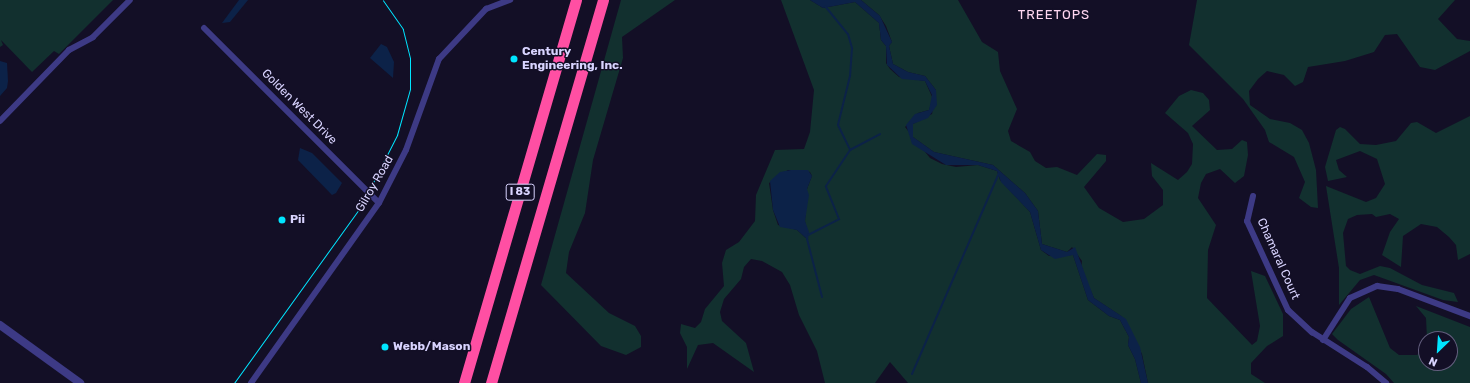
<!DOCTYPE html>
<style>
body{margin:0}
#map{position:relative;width:1470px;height:383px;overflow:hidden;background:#130f26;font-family:Rubik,sans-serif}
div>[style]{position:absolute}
.green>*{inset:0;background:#12302f}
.water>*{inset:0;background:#0c2248}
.stream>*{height:2px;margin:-1px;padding:0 1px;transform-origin:1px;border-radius:1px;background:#0c2248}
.minor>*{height:6px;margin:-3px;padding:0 3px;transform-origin:3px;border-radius:3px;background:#3d3a85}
.tertiary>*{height:8px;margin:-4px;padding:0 4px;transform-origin:4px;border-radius:4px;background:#3d3a85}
.motorway>*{height:11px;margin:-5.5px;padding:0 5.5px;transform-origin:5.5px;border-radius:5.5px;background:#ff4fa3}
.tram>*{height:1px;margin:-0.5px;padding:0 0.5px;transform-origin:0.5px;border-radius:0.5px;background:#00e5ff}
.dots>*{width:11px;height:11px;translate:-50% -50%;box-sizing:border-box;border:2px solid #130f26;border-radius:50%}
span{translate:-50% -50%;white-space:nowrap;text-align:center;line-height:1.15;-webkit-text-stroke:3px #130f26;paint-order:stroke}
.shield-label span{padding:1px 3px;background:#130f26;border:1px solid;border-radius:3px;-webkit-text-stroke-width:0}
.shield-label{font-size:11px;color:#d9d4ff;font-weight:700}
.poi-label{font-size:12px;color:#d9d4ff;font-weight:700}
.left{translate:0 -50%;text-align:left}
.street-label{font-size:12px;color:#d9d4ff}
.neighbourhood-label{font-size:13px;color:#ffd6f0;letter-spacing:1px}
.north{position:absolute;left:1418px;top:331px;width:40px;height:40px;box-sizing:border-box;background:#130f26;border:1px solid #625e7d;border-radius:50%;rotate:205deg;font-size:11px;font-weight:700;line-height:16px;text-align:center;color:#d9d4ff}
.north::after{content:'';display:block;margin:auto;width:14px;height:18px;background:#00e5ff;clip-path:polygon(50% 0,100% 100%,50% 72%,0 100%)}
</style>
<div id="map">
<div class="green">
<i style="clip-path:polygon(0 0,113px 0,59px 54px,54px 51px,32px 72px,1px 40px,3px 45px,0 47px)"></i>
<i style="clip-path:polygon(621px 0,675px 0,622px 37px,623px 58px,593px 160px,585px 213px,569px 252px,566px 273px,609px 313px,635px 326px,641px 336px,641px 347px,626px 355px,601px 346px,541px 285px)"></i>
<i style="clip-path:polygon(evenodd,781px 0,810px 0,823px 8px,855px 2px,879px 23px,881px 40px,886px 46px,886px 63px,890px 69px,899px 77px,925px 81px,933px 99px,929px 110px,918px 113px,905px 127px,930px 158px,942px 164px,956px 167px,978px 165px,997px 171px,1000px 180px,1030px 212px,1041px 250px,1049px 256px,1073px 255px,1088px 300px,1109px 316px,1120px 320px,1129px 337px,1128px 345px,1135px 359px,1141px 383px,908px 383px,890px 362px,875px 383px,825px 383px,817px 351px,799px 315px,790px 285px,782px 272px,762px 261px,751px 259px,744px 267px,741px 279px,724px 299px,720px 312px,722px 321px,746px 343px,754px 372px,713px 343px,698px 345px,687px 369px,687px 347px,680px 333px,681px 324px,695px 328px,701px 322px,705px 309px,724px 286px,722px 263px,726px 250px,739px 242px,755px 221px,756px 195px,775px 150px,804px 149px,810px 132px,814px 90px,781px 0,788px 170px,810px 172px,812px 176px,807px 189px,805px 221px,808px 240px,797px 230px,778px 225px,773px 210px,769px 183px,788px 170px)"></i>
<i style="clip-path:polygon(861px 0,958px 0,982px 42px,998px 52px,1000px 71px,1017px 109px,1008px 131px,1011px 141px,1030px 152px,1035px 161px,1046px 168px,1057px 167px,1077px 175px,1097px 154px,1106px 155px,1106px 161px,1084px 187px,1099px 208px,1123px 222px,1144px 219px,1163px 205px,1163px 190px,1152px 176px,1151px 163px,1178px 180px,1187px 172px,1192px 164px,1193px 144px,1188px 133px,1165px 113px,1179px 96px,1191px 90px,1203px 93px,1209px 100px,1210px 110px,1192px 126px,1217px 150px,1232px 149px,1242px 140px,1247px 142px,1248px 155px,1244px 176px,1235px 183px,1220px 169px,1206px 174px,1201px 183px,1198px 198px,1216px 225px,1208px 250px,1207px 298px,1252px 345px,1257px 341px,1260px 326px,1251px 271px,1265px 276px,1283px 314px,1283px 336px,1267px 346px,1251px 363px,1251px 374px,1265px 383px,1148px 383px,1142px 354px,1121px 316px,1094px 298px,1081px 269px,1082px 261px,1072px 247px,1067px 252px,1042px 244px,1038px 211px,1025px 193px,993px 165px,934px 152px,913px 137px,913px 124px,932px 114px,936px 90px,925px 76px,908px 72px,893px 64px,889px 46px,892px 42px,886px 26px,879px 15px)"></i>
<i style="clip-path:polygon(1197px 0,1455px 0,1438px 19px,1457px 39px,1470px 41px,1470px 51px,1435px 70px,1420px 67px,1397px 34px,1385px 35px,1374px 52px,1345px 61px,1308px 67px,1303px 82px,1295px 86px,1284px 75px,1267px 71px,1258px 79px,1249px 91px,1250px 105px,1270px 119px,1290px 123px,1302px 130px,1309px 143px,1316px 170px,1318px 208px,1311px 207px,1299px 198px,1305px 182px,1294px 157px,1269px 142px,1265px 130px,1243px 99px,1189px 45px)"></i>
<i style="clip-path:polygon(1470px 116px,1470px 254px,1458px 260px,1456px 245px,1449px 237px,1437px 227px,1421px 224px,1403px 236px,1401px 267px,1382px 255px,1390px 232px,1399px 219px,1390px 214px,1376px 217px,1372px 214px,1357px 215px,1348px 219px,1343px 233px,1346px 266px,1350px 270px,1360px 274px,1380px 266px,1390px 268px,1422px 285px,1454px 293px,1458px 302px,1443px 300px,1374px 275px,1360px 280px,1339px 305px,1339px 268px,1326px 186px,1366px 202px,1376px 198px,1385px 184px,1377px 159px,1360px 151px,1336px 160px,1339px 170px,1347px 177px,1328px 181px,1325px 167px,1336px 130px,1340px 127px,1345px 129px,1360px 144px,1376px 145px,1396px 141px,1411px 123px,1417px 122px,1436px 133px)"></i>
<i style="clip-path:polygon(1369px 297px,1390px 348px,1399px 355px,1417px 355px,1426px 347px,1426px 363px,1450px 363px,1450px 339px,1427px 339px,1426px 318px,1416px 306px,1470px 327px,1470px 383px,1394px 383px,1386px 374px,1338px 340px,1332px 334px,1351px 309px)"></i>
</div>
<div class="water">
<i style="clip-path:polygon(239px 0,248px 0,230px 22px,222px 23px)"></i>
<i style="clip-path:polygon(810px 0,861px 0,880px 16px,892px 42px,889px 46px,893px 64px,908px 72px,925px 76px,936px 90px,937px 105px,928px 118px,913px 124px,913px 137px,934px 152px,993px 165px,1025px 193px,1038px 211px,1042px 244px,1067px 252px,1075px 247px,1094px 298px,1126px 319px,1140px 347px,1148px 383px,1141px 383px,1135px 359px,1128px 345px,1129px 337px,1120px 320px,1109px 316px,1088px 300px,1073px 255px,1055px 259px,1041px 250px,1030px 212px,1001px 182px,997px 171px,978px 165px,946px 165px,912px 144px,906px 125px,915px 114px,929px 110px,932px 95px,925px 81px,902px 79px,887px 65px,886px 46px,881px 40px,879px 23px,855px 2px,823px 8px)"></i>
<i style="clip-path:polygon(381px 44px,387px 47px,394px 62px,393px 78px,370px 58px)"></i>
<i style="clip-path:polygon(0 61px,7px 63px,8px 81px,7px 88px,0 96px)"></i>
<i style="clip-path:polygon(300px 148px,312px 153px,342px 183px,336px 193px,332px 195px,298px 160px)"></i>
<i style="clip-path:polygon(791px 170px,808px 170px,812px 176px,807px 189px,809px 195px,805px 221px,809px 232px,808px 240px,797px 230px,780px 227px,773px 210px,770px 181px,780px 172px)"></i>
</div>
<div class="stream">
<i style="left:825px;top:6px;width:36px;rotate:51deg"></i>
<i style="left:848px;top:34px;width:15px;rotate:74deg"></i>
<i style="left:852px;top:48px;width:28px;rotate:94deg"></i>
<i style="left:850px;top:76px;width:50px;rotate:103.8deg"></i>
<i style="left:838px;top:125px;width:28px;rotate:64deg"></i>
<i style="left:808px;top:235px;width:35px;rotate:-27deg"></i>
<i style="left:839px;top:219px;width:35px;rotate:-112deg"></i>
<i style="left:826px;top:186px;width:43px;rotate:-56.3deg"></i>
<i style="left:850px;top:150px;width:34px;rotate:-28deg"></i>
<i style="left:807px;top:239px;width:60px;rotate:75.5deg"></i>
<i style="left:912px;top:374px;width:219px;rotate:-66.6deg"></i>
</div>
<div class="minor">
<i style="left:204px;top:28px;width:247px;rotate:45deg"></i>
<i style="left:0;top:121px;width:99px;rotate:-45.8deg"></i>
<i style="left:69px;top:50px;width:27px;rotate:-28deg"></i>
<i style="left:93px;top:37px;width:52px;rotate:-45deg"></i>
<i style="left:1253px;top:196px;width:26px;rotate:103deg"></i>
<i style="left:1247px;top:221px;width:98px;rotate:65.3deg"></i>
<i style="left:1288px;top:310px;width:33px;rotate:43deg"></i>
<i style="left:1312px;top:332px;width:65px;rotate:32.5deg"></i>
<i style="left:1367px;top:367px;width:25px;rotate:40deg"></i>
<i style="left:1323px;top:340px;width:50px;rotate:-57.3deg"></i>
<i style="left:1350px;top:298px;width:30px;rotate:-24deg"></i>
<i style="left:1377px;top:286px;width:21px;rotate:8deg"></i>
<i style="left:1398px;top:289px;width:77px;rotate:20.6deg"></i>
<i style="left:251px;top:383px;width:221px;rotate:-54.6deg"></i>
<i style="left:379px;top:203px;width:59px;rotate:-63deg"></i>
<i style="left:406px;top:150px;width:97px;rotate:-70.1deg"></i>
<i style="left:439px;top:59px;width:69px;rotate:-46.8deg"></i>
<i style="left:486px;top:9px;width:26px;rotate:-21deg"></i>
</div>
<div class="tertiary">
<i style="left:0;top:325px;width:99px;rotate:35.9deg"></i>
</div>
<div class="motorway">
<i style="left:464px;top:383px;width:399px;rotate:-73.7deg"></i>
<i style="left:491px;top:383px;width:399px;rotate:-73.7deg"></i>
</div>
<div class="tram">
<i style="left:234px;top:383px;width:218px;rotate:-54.3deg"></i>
<i style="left:361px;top:206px;width:80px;rotate:-63.1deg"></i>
<i style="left:397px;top:135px;width:48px;rotate:-74.2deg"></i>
<i style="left:410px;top:89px;width:31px;rotate:-90deg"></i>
<i style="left:410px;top:58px;width:30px;rotate:-104deg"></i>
<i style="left:403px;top:29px;width:35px;rotate:-125deg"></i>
</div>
<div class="dots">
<i style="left:514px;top:59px;background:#00e5ff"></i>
<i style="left:282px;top:220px;background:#00e5ff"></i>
<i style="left:385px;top:347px;background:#00e5ff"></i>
</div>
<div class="shield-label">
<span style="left:520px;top:192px">I 83</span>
</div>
<div class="poi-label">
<span class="left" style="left:522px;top:59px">Century<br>Engineering, Inc.</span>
<span class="left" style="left:290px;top:220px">Pii</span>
<span class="left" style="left:393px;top:347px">Webb/Mason</span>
</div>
<div class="street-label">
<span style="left:299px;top:107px;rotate:45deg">Golden West Drive</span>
<span style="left:375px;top:184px;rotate:-60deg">Gilroy Road</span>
<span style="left:1278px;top:259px;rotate:66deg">Chamaral Court</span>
</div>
<div class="neighbourhood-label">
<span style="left:1054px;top:15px">TREETOPS</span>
</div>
<div class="north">N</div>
</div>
